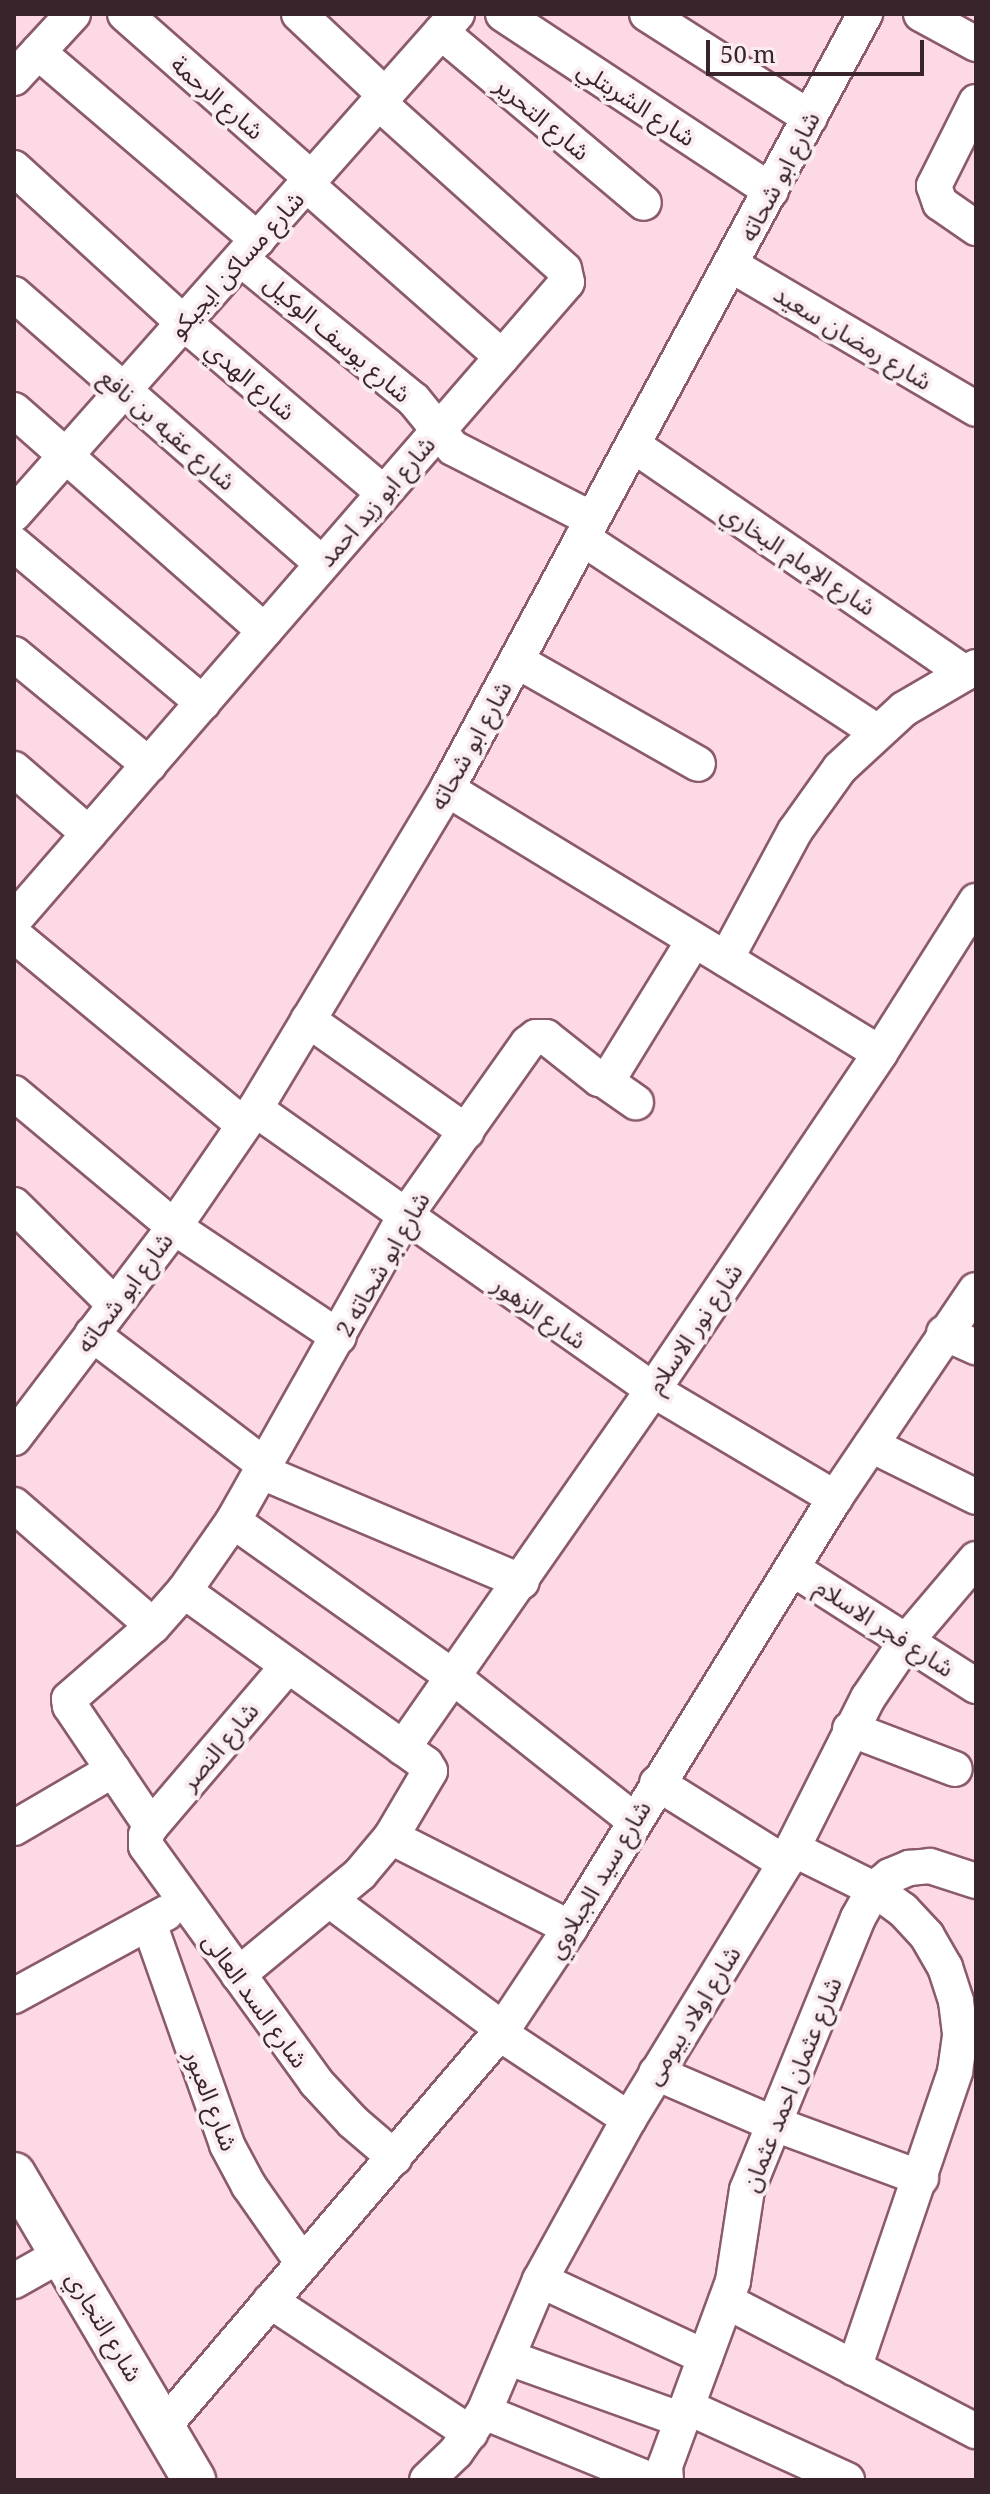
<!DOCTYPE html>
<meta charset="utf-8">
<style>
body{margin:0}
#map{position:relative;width:990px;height:2494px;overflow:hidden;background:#fcd9e4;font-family:"Noto Serif","Noto Sans Arabic",serif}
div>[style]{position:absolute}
.roads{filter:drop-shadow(2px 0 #8b5a6c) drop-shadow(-2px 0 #8b5a6c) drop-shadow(0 2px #8b5a6c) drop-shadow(0 -2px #8b5a6c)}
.minor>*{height:34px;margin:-17px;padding:0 17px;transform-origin:17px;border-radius:17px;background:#fff}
.tertiary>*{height:42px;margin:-21px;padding:0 21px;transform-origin:21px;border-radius:21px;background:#fff}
span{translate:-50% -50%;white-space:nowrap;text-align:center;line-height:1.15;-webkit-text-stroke:8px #f9edf1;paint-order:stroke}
.street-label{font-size:24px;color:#3a242c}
.frame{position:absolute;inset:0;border:16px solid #3a242c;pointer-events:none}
.scale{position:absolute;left:706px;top:40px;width:218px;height:36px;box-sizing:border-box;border:4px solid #3a242c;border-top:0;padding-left:10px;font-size:24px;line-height:28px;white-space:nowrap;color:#3a242c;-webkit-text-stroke:6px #f9edf1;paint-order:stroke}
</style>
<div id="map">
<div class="roads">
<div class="minor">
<i style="left:125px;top:14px;width:249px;rotate:41.4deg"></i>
<i style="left:299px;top:14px;width:118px;rotate:43.3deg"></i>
<i style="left:503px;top:14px;width:321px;rotate:33.4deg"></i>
<i style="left:647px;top:14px;width:193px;rotate:32.5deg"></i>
<i style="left:921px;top:14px;width:63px;rotate:28.6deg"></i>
<i style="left:441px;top:32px;width:265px;rotate:40.1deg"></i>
<i style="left:38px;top:52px;width:289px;rotate:40.5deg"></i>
<i style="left:14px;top:78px;width:87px;rotate:-47.3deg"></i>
<i style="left:976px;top:102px;width:94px;rotate:116.6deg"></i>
<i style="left:934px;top:186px;width:18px;rotate:71deg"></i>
<i style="left:940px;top:203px;width:44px;rotate:34.8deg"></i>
<i style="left:14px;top:168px;width:230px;rotate:42.4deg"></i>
<i style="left:184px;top:323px;width:262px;rotate:40.4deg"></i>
<i style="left:307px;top:185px;width:260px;rotate:41.4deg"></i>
<i style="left:241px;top:259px;width:223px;rotate:39.2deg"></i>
<i style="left:414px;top:400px;width:62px;rotate:50.9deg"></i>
<i style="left:453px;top:448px;width:156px;rotate:27.1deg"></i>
<i style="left:731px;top:265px;width:284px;rotate:30.4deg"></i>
<i style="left:14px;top:294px;width:408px;rotate:41.2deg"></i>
<i style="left:14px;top:410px;width:334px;rotate:41.4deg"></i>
<i style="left:633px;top:445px;width:403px;rotate:34.5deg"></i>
<i style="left:14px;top:514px;width:668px;rotate:-48.46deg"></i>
<i style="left:582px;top:538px;width:353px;rotate:33.3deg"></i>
<i style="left:14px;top:544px;width:247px;rotate:40.1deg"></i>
<i style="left:14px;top:654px;width:175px;rotate:39.4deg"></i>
<i style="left:517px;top:661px;width:208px;rotate:29.6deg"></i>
<i style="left:14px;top:769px;width:99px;rotate:40.9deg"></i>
<i style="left:447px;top:789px;width:507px;rotate:31.37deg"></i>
<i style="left:14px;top:920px;width:844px;rotate:-49.08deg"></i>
<i style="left:567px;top:282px;width:13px;rotate:-103deg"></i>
<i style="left:564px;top:269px;width:250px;rotate:-138.1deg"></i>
<i style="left:14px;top:935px;width:298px;rotate:39.6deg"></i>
<i style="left:726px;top:959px;width:145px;rotate:-61.7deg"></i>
<i style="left:795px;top:831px;width:77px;rotate:-54.5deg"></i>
<i style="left:840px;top:768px;width:87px;rotate:-42.7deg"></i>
<i style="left:904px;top:709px;width:83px;rotate:-30.3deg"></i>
<i style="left:308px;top:1020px;width:194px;rotate:35.2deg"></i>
<i style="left:604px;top:1080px;width:39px;rotate:35deg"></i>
<i style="left:14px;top:1093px;width:209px;rotate:39.9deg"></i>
<i style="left:174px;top:1227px;width:198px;rotate:33.7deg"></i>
<i style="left:255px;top:1109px;width:487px;rotate:35.2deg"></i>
<i style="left:653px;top:1390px;width:212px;rotate:30.7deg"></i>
<i style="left:14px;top:1205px;width:142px;rotate:44.7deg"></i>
<i style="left:944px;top:1333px;width:35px;rotate:24deg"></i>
<i style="left:92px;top:1334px;width:218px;rotate:37.2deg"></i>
<i style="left:14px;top:1438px;width:265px;rotate:-52.8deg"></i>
<i style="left:174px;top:1227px;width:143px;rotate:-55.5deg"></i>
<i style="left:255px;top:1109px;width:373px;rotate:-59deg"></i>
<i style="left:447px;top:789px;width:881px;rotate:-61.66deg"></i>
<i style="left:871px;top:1445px;width:117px;rotate:26.3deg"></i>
<i style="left:262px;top:1472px;width:282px;rotate:22.9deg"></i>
<i style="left:14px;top:1505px;width:184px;rotate:41deg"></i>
<i style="left:233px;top:1521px;width:268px;rotate:35.3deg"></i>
<i style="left:452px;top:1676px;width:232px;rotate:38.4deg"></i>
<i style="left:793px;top:1569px;width:217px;rotate:32.6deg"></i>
<i style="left:184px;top:1591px;width:297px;rotate:35.6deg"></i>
<i style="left:426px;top:1764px;width:8px;rotate:60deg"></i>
<i style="left:430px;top:1771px;width:77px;rotate:120.6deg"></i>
<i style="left:391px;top:1837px;width:48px;rotate:130deg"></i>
<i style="left:360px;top:1874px;width:158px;rotate:140.4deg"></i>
<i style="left:287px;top:1667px;width:209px;rotate:130.5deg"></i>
<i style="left:151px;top:1826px;width:10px;rotate:119deg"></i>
<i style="left:146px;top:1835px;width:11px;rotate:90deg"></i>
<i style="left:146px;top:1846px;width:291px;rotate:54.2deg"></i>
<i style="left:316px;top:2082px;width:54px;rotate:47.2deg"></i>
<i style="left:353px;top:2122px;width:55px;rotate:40.6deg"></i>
<i style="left:850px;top:1729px;width:112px;rotate:20.9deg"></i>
<i style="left:403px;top:1748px;width:437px;rotate:-55.1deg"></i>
<i style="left:653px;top:1390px;width:406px;rotate:-56deg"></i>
<i style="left:880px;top:1053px;width:180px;rotate:-57.7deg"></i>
<i style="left:657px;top:1783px;width:151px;rotate:32deg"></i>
<i style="left:151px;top:1826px;width:145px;rotate:-124deg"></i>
<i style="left:70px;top:1706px;width:7px;rotate:-98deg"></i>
<i style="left:69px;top:1699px;width:111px;rotate:-41deg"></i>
<i style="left:153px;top:1626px;width:47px;rotate:-48.5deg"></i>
<i style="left:184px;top:1591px;width:85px;rotate:-55deg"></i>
<i style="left:233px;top:1521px;width:348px;rotate:-60.6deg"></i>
<i style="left:404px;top:1218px;width:214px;rotate:-54.7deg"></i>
<i style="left:528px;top:1043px;width:10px;rotate:-37deg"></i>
<i style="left:536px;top:1037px;width:10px"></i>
<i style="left:546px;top:1037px;width:68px;rotate:38.4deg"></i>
<i style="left:599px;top:1079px;width:10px;rotate:-6deg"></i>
<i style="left:609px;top:1078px;width:162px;rotate:-58.4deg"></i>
<i style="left:14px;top:1828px;width:115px;rotate:-30.4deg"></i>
<i style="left:391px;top:1837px;width:201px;rotate:26.9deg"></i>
<i style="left:793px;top:1849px;width:90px;rotate:26.3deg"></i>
<i style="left:874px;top:1889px;width:36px;rotate:36deg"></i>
<i style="left:903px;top:1910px;width:35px;rotate:47deg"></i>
<i style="left:927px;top:1936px;width:36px;rotate:60deg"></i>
<i style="left:945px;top:1967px;width:36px;rotate:72deg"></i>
<i style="left:956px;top:2001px;width:35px;rotate:83deg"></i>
<i style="left:960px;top:2036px;width:36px;rotate:98deg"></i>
<i style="left:955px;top:2072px;width:313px;rotate:108.8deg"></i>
<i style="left:331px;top:1901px;width:214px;rotate:36.7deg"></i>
<i style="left:149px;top:1923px;width:235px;rotate:70.6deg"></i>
<i style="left:227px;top:2145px;width:47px;rotate:61.8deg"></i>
<i style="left:249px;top:2186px;width:94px;rotate:55deg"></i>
<i style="left:14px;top:1996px;width:173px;rotate:-28.6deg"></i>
<i style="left:499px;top:2033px;width:156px;rotate:33.5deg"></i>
<i style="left:656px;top:2073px;width:126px;rotate:23.3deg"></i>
<i style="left:772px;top:2123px;width:159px;rotate:20.3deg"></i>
<i style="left:540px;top:2280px;width:182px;rotate:25deg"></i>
<i style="left:14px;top:2281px;width:55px;rotate:-29.4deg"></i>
<i style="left:270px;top:2301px;width:240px;rotate:33.4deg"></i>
<i style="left:726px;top:2301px;width:282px;rotate:27.5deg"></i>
<i style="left:509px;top:2358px;width:184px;rotate:19.7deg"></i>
<i style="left:687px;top:2407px;width:176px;rotate:24.5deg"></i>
<i style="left:484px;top:2412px;width:180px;rotate:22.2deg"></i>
<i style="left:164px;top:2426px;width:522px;rotate:-49.51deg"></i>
<i style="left:503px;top:2029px;width:121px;rotate:-56.4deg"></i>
<i style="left:570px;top:1928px;width:505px;rotate:-58.36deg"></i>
<i style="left:835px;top:1498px;width:251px;rotate:-55.9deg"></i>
<i style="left:427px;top:2480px;width:40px;rotate:-44deg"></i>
<i style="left:456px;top:2452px;width:49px;rotate:-55deg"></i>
<i style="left:484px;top:2412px;width:143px;rotate:-67deg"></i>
<i style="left:540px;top:2280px;width:184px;rotate:-61.1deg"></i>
<i style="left:629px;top:2119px;width:300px;rotate:-58.6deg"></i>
<i style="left:785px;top:1863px;width:185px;rotate:-63.3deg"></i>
<i style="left:868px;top:1698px;width:71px;rotate:-55.9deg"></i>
<i style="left:908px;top:1639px;width:105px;rotate:-49.6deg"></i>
<i style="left:666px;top:2480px;width:14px;rotate:-94deg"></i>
<i style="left:665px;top:2466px;width:197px;rotate:-69.8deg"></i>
<i style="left:733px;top:2281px;width:92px;rotate:-81.3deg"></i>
<i style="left:747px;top:2190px;width:294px;rotate:-67.8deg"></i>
<i style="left:858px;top:1918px;width:33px;rotate:-61deg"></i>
<i style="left:874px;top:1889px;width:21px;rotate:-39deg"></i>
<i style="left:890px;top:1876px;width:21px;rotate:-23deg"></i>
<i style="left:909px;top:1868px;width:21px;rotate:-5deg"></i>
<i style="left:930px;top:1866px;width:48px;rotate:18.1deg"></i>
</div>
<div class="tertiary">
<i style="left:14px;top:2174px;width:355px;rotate:59.5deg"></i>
</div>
</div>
<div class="street-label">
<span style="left:218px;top:97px;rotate:41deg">شارع الرحمة</span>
<span style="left:637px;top:103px;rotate:33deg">شارع الشربتلي</span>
<span style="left:543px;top:118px;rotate:40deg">شارع التحرير</span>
<span style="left:779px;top:176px;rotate:-62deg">شارع ابو شحاته</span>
<span style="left:236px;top:264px;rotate:-48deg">شارع مساكن ايجيكو</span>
<span style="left:853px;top:337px;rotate:31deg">شارع رمضان سعيد</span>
<span style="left:338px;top:338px;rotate:40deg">شارع يوسف الوكيل</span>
<span style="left:251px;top:380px;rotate:40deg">شارع الهدي</span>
<span style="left:168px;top:429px;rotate:41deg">شارع عقبه بن نافع</span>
<span style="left:376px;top:501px;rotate:-49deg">شارع ابو زيد احمد</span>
<span style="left:799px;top:559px;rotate:34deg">شارع الإمام البخاري</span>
<span style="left:470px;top:745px;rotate:-61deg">شارع ابو شحاته</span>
<span style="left:382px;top:1264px;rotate:-60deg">شارع ابو شحاته 2</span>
<span style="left:124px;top:1292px;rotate:-53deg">شارع ابو شحاته</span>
<span style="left:540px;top:1312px;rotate:35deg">شارع الزهور</span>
<span style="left:694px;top:1328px;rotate:-56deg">شارع نور الاسلام</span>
<span style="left:885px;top:1627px;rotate:33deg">شارع فجر الاسلام</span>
<span style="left:219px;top:1746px;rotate:-50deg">شارع النصر</span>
<span style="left:598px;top:1879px;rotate:-59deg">شارع سيد الجبلاوي</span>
<span style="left:256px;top:2000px;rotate:54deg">شارع السد العالى</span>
<span style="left:692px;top:2015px;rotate:-58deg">شارع اولاد بيومى</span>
<span style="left:791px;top:2084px;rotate:-68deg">شارع عثمان احمد عثمان</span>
<span style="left:212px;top:2100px;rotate:69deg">شارع العبور</span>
<span style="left:105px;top:2326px;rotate:59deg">شارع التجاري</span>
</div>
<div class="frame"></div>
<div class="scale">50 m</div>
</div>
